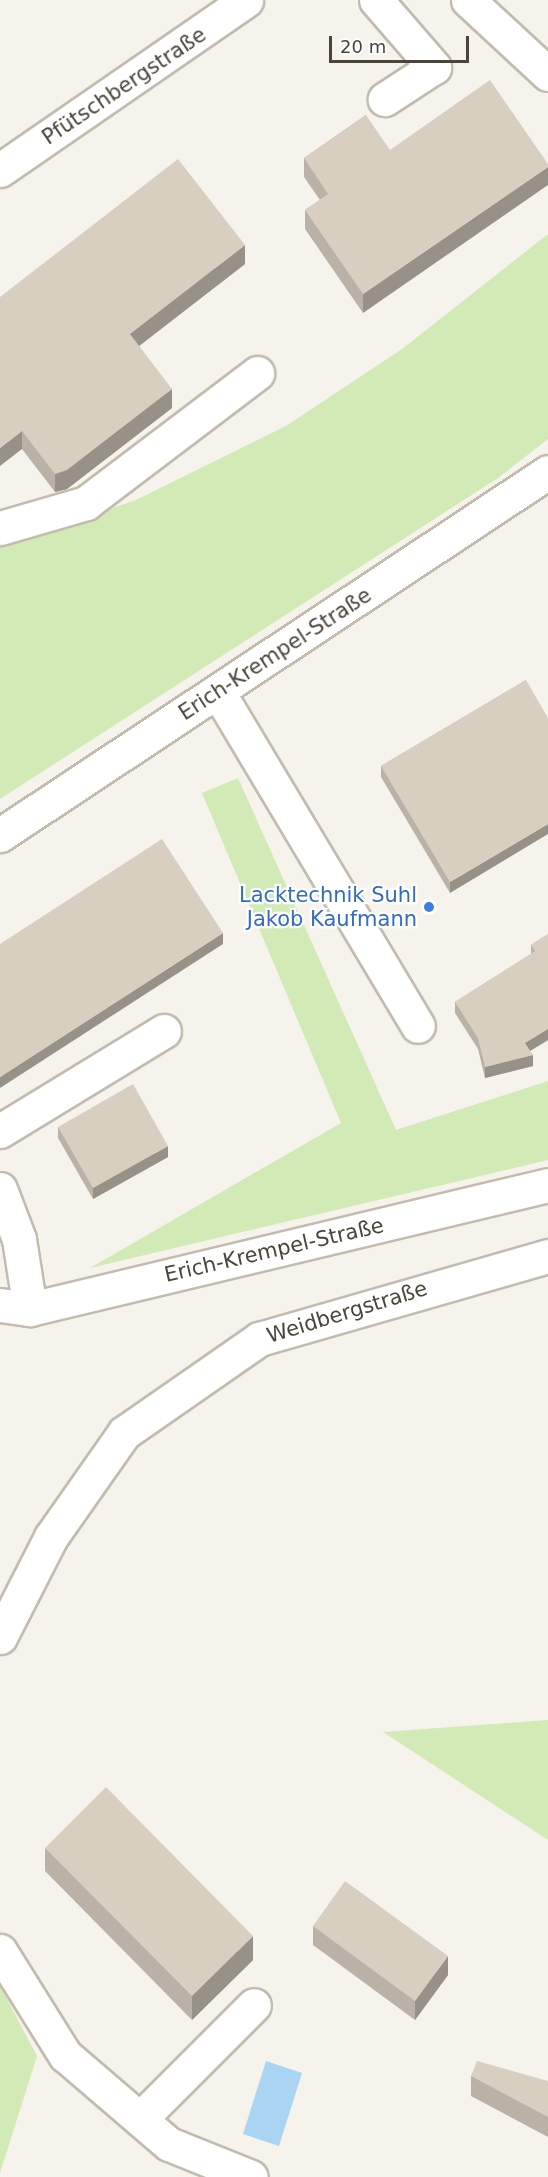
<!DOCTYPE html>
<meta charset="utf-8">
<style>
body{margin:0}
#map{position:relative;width:548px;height:2177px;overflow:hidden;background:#f6f3ec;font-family:"DejaVu Sans",sans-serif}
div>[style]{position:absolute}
.green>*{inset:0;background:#d2eab5}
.water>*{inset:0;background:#a9d4f2}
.roads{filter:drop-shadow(2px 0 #c2bbae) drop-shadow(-2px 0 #c2bbae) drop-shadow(0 2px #c2bbae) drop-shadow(0 -2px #c2bbae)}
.minor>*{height:33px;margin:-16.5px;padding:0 16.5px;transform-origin:16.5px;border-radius:16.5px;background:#fff}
.wall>*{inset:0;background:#bab2a6}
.shaded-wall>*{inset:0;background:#979187}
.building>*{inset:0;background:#d8cfc1}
.dots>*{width:16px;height:16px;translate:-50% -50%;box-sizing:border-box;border:3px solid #fff;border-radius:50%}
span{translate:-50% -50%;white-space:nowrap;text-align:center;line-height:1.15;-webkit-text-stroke:4.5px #fff;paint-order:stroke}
.street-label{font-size:21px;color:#4b4439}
.shop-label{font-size:21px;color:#366cbe}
.right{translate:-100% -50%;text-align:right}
.scale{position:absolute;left:329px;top:36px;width:140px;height:27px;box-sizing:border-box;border:3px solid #4b4439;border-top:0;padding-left:8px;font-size:18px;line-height:21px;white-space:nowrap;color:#4b4439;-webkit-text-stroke:4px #fff;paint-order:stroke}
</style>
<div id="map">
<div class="green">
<i style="clip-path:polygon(548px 234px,548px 439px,498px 478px,0 799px,0 546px,136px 500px,286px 426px,402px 349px)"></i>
<i style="clip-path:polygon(238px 778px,396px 1130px,548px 1081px,548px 1160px,90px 1268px,341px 1123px,202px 793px)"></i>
<i style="clip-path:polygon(548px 1720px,548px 1840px,383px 1732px)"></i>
<i style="clip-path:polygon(0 1986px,37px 2056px,0 2173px)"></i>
</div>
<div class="water">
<i style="clip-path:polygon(266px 2061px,302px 2073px,279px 2146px,243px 2134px)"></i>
</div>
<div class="roads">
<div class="minor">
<i style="left:376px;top:0;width:89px;rotate:49.1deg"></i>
<i style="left:434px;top:67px;width:59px;rotate:146.9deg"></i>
<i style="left:468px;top:0;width:109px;rotate:42.8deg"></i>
<i style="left:0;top:170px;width:299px;rotate:-34.6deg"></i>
<i style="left:0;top:528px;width:90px;rotate:-16.2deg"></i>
<i style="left:86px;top:503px;width:215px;rotate:-37.2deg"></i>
<i style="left:218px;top:692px;width:389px;rotate:59.1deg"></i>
<i style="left:0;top:835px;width:657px;rotate:-33.52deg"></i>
<i style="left:0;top:1131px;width:192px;rotate:-31.4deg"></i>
<i style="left:0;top:1189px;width:53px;rotate:69.2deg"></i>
<i style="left:19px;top:1239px;width:71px;rotate:81.1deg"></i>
<i style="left:0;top:1305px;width:30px;rotate:8deg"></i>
<i style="left:30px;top:1309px;width:533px;rotate:-13.46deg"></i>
<i style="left:0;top:1637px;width:112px;rotate:-63deg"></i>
<i style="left:51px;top:1537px;width:127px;rotate:-54.9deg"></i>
<i style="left:124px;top:1433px;width:165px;rotate:-34.8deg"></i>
<i style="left:259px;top:1339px;width:301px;rotate:-16deg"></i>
<i style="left:0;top:1951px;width:123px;rotate:58deg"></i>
<i style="left:65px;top:2055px;width:137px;rotate:40.6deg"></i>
<i style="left:169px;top:2144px;width:88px;rotate:21.9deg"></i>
<i style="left:140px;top:2119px;width:161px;rotate:-45deg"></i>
</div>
</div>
<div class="wall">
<i style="clip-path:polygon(366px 115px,363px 313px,305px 229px,305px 210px,320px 200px,304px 177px,304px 158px)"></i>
<i style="clip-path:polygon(245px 264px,139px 346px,172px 408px,67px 489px,55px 492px,22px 449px,0 297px)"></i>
<i style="clip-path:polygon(526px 680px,450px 893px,381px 777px,381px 766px)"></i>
<i style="clip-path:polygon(548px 934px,548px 1040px,530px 1051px,533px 1066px,485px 1078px,478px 1049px,455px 1013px,455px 1002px,531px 954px,531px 945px)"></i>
<i style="clip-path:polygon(58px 1127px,168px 1157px,93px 1199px,58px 1138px)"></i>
<i style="clip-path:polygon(45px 1848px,253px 1960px,192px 2020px,45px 1871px)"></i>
<i style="clip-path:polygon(313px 1926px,448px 1975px,415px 2020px,313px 1945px)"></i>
<i style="clip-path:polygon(471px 2076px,548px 2081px,548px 2137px,471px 2096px)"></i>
</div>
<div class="shaded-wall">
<i style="clip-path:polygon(548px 167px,548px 185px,363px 313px,363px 294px)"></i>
<i style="clip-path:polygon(245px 245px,245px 264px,130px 353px,130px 334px)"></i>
<i style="clip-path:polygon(172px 389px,172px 408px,67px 489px,55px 492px,55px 474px)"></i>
<i style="clip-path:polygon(22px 431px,22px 449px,0 466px,0 448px)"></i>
<i style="clip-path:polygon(548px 824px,548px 834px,450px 893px,450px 882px)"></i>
<i style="clip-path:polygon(223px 933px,223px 944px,0 1088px,0 1077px)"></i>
<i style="clip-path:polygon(548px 1029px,548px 1040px,525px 1054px,525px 1043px)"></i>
<i style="clip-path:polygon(533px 1055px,533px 1066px,485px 1078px,485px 1067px)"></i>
<i style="clip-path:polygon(168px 1146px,168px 1157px,93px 1199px,93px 1188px)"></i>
<i style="clip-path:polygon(253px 1936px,253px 1960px,192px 2020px,192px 1996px)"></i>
<i style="clip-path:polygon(448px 1956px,448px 1975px,415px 2020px,415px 2001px)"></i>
</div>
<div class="building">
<i style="clip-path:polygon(490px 80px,548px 164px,548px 167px,363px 294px,305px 210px,328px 194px,304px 158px,366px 115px,390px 150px)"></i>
<i style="clip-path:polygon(178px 159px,245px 245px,130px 334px,172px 389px,67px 470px,55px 474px,22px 431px,0 448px,0 297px)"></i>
<i style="clip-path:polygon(526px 680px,548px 718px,548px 824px,450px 882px,381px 766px)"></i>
<i style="clip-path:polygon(162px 839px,223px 933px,0 1077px,0 944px)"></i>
<i style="clip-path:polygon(548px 934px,548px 1029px,525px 1043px,533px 1055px,485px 1067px,478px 1038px,455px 1002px,535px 951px,531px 945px)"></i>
<i style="clip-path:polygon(133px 1084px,168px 1146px,93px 1188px,58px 1127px)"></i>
<i style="clip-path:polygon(106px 1787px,253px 1936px,192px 1996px,45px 1848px)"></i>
<i style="clip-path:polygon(345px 1881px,448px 1956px,415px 2001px,313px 1926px)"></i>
<i style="clip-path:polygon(477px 2061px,548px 2081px,548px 2117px,471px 2076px)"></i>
</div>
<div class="dots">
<i style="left:429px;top:907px;background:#3f7fe0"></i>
</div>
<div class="street-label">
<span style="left:124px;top:86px;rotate:-34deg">Pfütschbergstraße</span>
<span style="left:275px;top:654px;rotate:-33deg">Erich-Krempel-Straße</span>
<span style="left:274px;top:1250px;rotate:-13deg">Erich-Krempel-Straße</span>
<span style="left:347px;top:1312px;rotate:-17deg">Weidbergstraße</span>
</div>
<div class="shop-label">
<span class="right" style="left:417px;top:907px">Lacktechnik Suhl<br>Jakob Kaufmann</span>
</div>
<div class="scale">20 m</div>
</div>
